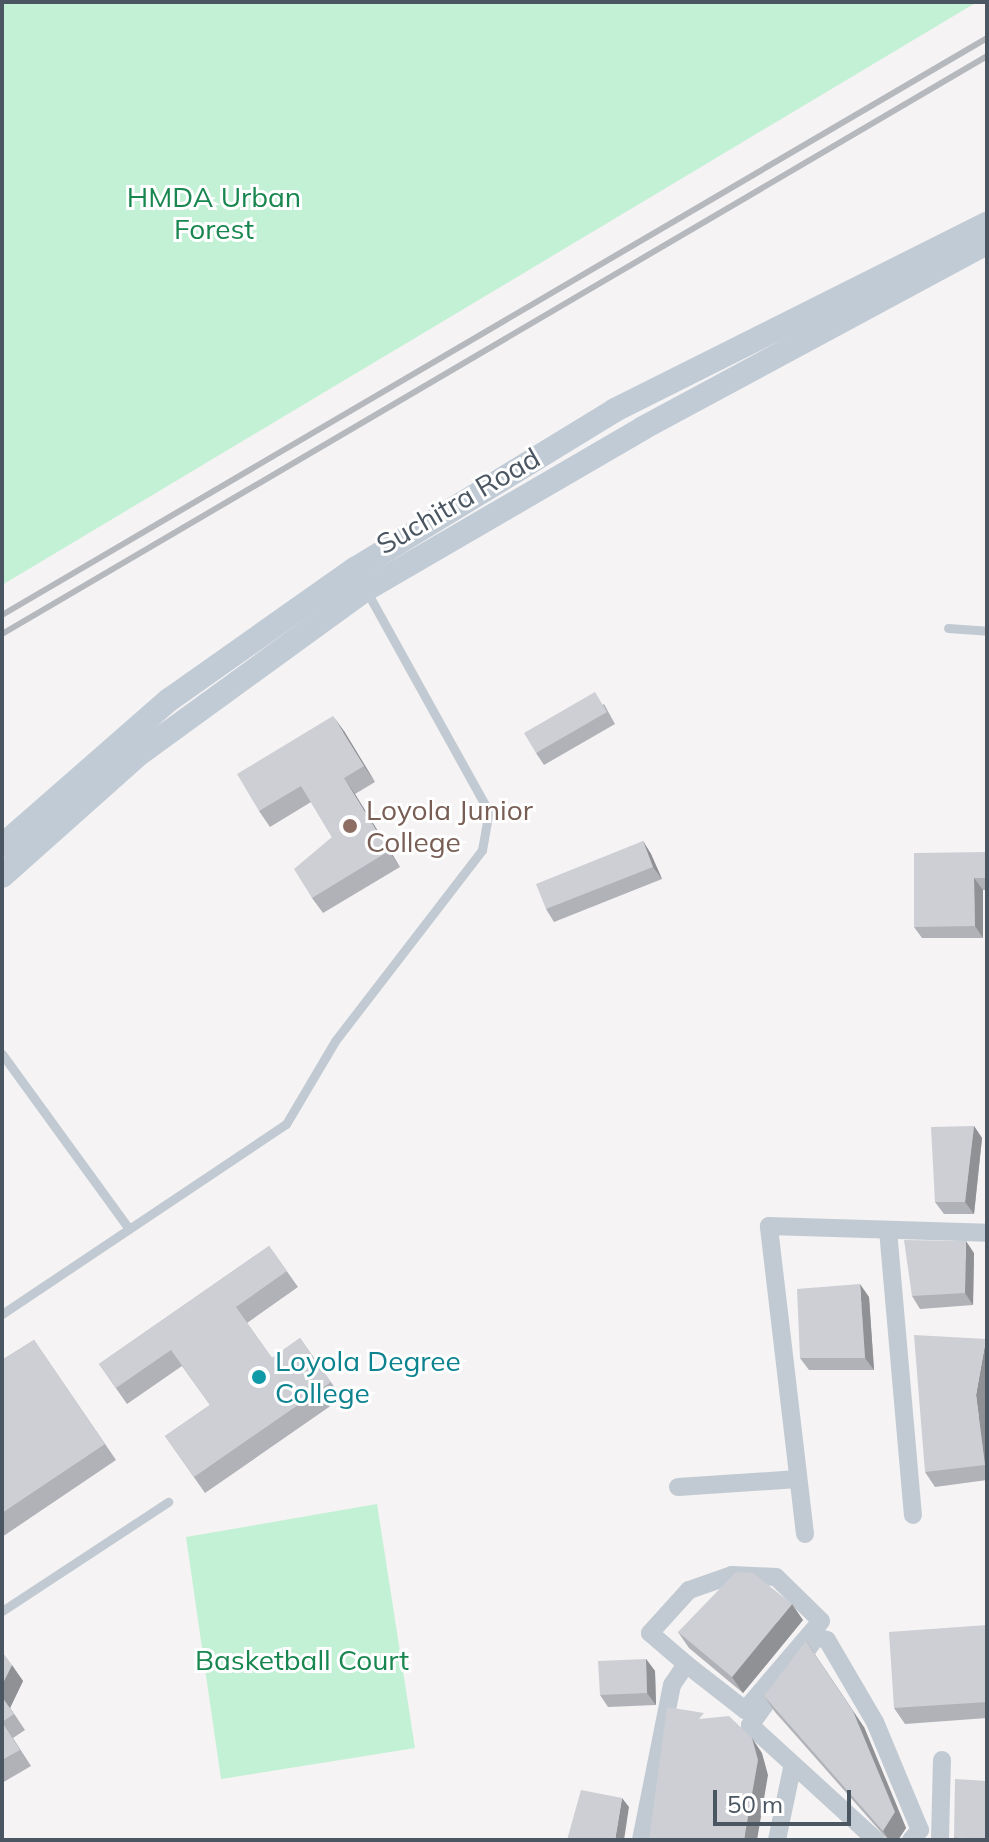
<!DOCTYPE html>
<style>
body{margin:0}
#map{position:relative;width:989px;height:1842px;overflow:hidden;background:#f5f3f3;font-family:Mulish,sans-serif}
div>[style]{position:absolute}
.green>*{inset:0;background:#c3f1d5}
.lane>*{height:9px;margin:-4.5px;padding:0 4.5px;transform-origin:4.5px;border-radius:4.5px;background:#c1cad2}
.street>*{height:18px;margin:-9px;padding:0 9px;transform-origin:9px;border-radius:9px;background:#c1cad2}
.secondary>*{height:24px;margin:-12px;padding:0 12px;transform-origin:12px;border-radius:12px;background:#c1cbd6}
.rail>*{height:6px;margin:-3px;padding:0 3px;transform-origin:3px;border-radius:3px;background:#b5b8bd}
.wall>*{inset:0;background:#b0b2b7}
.shaded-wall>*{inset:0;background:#909195}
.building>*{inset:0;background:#cdcfd5}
.dots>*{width:22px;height:22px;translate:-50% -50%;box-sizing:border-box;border:4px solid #fff;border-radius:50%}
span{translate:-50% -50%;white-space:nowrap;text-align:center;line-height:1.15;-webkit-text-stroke:6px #fff;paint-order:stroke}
.park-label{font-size:28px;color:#17864f}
.street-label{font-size:28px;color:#4a5661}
.education-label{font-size:28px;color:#785e54}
.left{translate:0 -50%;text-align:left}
.culture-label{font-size:28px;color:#0d838f}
.frame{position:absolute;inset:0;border:4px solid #4a5661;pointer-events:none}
.scale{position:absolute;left:713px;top:1790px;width:138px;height:36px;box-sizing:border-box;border:4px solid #4a5661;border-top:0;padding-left:10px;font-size:24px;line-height:28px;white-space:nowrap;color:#4a5661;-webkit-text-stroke:6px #fff;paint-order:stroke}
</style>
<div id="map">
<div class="green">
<i style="clip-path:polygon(2px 2px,977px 2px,2px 585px)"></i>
<i style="clip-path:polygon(377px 1504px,415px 1748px,221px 1779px,186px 1537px)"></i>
</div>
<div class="lane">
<i style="left:948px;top:628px;width:39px;rotate:4deg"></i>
<i style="left:2px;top:1054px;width:216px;rotate:54deg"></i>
<i style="left:2px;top:1314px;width:342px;rotate:-33.8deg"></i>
<i style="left:286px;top:1124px;width:96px;rotate:-59.4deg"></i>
<i style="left:335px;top:1041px;width:241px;rotate:-52.4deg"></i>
<i style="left:482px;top:850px;width:39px;rotate:-80deg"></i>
<i style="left:489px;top:812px;width:252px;rotate:-119deg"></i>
<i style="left:2px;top:1611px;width:199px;rotate:-33.3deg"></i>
</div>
<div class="street">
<i style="left:888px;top:1230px;width:286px;rotate:85deg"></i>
<i style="left:678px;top:1487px;width:120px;rotate:-3.8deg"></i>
<i style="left:805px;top:1534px;width:310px;rotate:-96.7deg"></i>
<i style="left:769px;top:1226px;width:218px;rotate:1.8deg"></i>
<i style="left:807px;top:1650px;width:16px;rotate:-55deg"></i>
<i style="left:816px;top:1637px;width:11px;rotate:15deg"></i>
<i style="left:827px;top:1640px;width:95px;rotate:59.7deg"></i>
<i style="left:875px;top:1722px;width:117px;rotate:67.4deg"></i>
<i style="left:920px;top:1830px;width:13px;rotate:132deg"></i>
<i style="left:767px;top:1702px;width:29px;rotate:126deg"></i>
<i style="left:750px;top:1725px;width:171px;rotate:42.4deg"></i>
<i style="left:641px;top:1840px;width:158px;rotate:-78.7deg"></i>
<i style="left:672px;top:1685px;width:25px;rotate:-56deg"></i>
<i style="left:686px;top:1664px;width:75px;rotate:37.9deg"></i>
<i style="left:745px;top:1710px;width:117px;rotate:-49.5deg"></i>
<i style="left:821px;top:1621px;width:63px;rotate:-135.6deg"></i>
<i style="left:776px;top:1577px;width:44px;rotate:-177.4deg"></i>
<i style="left:732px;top:1575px;width:46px;rotate:160.8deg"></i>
<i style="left:689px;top:1590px;width:58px;rotate:132.2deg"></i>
<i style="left:650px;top:1633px;width:48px;rotate:40.7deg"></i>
<i style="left:777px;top:1840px;width:74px;rotate:-78.2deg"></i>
<i style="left:940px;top:1840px;width:80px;rotate:-88.6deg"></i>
</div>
<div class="secondary">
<i style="left:2px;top:846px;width:222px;rotate:-41.2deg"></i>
<i style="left:169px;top:700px;width:228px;rotate:-35.2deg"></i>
<i style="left:355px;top:569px;width:305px;rotate:-31.4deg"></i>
<i style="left:615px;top:410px;width:416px;rotate:-26.6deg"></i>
<i style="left:2px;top:876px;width:183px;rotate:-41.7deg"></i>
<i style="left:139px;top:754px;width:279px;rotate:-36deg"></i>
<i style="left:365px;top:590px;width:322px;rotate:-30.2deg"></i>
<i style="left:643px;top:428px;width:391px;rotate:-28.3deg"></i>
</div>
<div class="rail">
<i style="left:2px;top:615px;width:1142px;rotate:-30.36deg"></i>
<i style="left:2px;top:634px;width:1142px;rotate:-30.4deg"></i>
</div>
<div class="wall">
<i style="clip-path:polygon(604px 704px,615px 724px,544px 765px,536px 753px)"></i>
<i style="clip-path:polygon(344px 731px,375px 782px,355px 794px,400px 867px,323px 913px,312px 898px,332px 837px,311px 802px,270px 827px,259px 811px)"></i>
<i style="clip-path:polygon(643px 841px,651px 854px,662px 879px,554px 922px,546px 909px)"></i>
<i style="clip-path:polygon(987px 852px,987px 890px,983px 890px,983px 938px,922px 938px,914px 927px)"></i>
<i style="clip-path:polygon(974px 1126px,982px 1138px,974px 1214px,944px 1214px,935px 1202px)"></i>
<i style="clip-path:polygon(269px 1246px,298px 1287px,247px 1323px,272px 1358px,300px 1338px,342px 1398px,205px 1493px,165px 1436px,210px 1405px,182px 1366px,127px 1404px,99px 1364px)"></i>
<i style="clip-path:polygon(974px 1253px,973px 1305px,920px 1309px,912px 1296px)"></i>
<i style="clip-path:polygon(869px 1297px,874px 1370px,809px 1370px,800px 1358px)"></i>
<i style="clip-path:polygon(34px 1340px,116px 1460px,2px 1537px,2px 1360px)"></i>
<i style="clip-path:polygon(986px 1409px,987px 1480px,935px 1487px,925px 1472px)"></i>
<i style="clip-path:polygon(803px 1620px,743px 1693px,689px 1648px,678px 1632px)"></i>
<i style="clip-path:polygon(987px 1625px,987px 1718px,905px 1724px,894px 1708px)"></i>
<i style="clip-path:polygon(2px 1652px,23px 1681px,10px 1708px,25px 1730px,13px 1738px,31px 1766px,2px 1783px)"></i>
<i style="clip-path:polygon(646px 1659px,655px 1671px,656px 1705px,608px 1707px,600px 1695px)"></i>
<i style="clip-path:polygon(764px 1696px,864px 1727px,906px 1828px,898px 1840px,888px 1840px,775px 1712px)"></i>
<i style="clip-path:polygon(954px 1837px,987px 1840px,956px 1840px)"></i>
</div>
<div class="shaded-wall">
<i style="clip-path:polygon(333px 716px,344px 731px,375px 782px,364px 766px)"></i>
<i style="clip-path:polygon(344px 778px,355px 794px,400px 867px,389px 851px)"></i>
<i style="clip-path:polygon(643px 841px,651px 854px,662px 879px,653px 867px)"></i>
<i style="clip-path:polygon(974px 878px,983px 890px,983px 938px,975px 926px)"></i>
<i style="clip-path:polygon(974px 1126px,982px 1138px,974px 1214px,965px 1202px)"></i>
<i style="clip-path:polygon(966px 1241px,974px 1253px,973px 1305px,965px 1293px)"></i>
<i style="clip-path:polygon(860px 1284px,869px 1297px,874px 1370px,865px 1358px)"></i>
<i style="clip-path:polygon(986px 1339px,987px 1341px,987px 1468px,985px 1465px,976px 1395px)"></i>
<i style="clip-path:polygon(792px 1604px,803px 1620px,743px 1693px,732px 1677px)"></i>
<i style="clip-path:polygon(806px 1641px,864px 1727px,906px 1828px,898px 1840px,889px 1840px,883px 1831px)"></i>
<i style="clip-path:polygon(646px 1659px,655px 1671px,656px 1705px,647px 1693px)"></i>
<i style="clip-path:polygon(12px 1665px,23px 1681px,10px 1708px,25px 1730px,2px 1697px,2px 1685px)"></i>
<i style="clip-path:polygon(752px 1738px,762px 1753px,768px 1775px,757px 1840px,744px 1840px)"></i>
<i style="clip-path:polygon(622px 1798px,629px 1807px,624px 1840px,615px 1840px)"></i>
</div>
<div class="building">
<i style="clip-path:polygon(595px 692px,607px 712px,536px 753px,524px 733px)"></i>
<i style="clip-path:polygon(333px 716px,364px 766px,344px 778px,389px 851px,312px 898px,294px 869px,332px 837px,301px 786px,259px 811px,237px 774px)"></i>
<i style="clip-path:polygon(643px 841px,653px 867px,546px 909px,536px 884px)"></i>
<i style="clip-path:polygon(987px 852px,987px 878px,974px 878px,975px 926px,914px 927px,914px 853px)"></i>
<i style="clip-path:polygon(974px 1126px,965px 1202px,935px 1202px,931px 1127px)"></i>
<i style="clip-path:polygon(904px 1240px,966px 1241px,965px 1293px,912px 1296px)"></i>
<i style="clip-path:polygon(269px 1246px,287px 1271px,236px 1307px,272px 1358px,300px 1338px,331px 1382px,194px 1477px,165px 1436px,210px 1405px,171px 1350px,116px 1388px,99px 1364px)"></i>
<i style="clip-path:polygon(860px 1284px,865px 1358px,800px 1358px,797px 1289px)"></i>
<i style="clip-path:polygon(914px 1335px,986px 1339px,976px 1395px,985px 1465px,925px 1472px)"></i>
<i style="clip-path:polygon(34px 1340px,105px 1444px,2px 1513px,2px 1360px)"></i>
<i style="clip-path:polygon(736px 1572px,753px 1573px,792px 1604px,732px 1677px,678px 1632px)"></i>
<i style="clip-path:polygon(987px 1625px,987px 1702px,894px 1708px,889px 1632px)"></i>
<i style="clip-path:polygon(806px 1641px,853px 1711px,895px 1812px,883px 1831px,764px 1696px)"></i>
<i style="clip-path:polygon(2px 1652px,12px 1665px,2px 1685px)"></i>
<i style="clip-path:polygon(646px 1659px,647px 1693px,600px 1695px,598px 1661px)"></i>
<i style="clip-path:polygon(2px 1697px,14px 1714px,2px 1722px)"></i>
<i style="clip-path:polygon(667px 1707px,704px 1713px,699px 1719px,729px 1716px,752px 1738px,758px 1760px,744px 1840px,649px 1840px)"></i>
<i style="clip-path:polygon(2px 1722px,20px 1750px,2px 1760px)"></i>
<i style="clip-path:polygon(955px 1779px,987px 1781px,987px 1840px,954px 1837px)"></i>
<i style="clip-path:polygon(581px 1790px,622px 1798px,615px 1840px,567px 1840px)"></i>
</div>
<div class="dots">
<i style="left:350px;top:826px;background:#8d6e63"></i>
<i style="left:259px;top:1377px;background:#0f9aa8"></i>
</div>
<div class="park-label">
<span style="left:214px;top:213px">HMDA Urban<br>Forest</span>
<span style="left:302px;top:1660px">Basketball Court</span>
</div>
<div class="street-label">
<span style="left:458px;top:501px;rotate:-30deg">Suchitra Road</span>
</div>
<div class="education-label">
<span class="left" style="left:366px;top:826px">Loyola Junior<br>College</span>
</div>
<div class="culture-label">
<span class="left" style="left:275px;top:1377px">Loyola Degree<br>College</span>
</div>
<div class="frame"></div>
<div class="scale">50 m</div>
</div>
